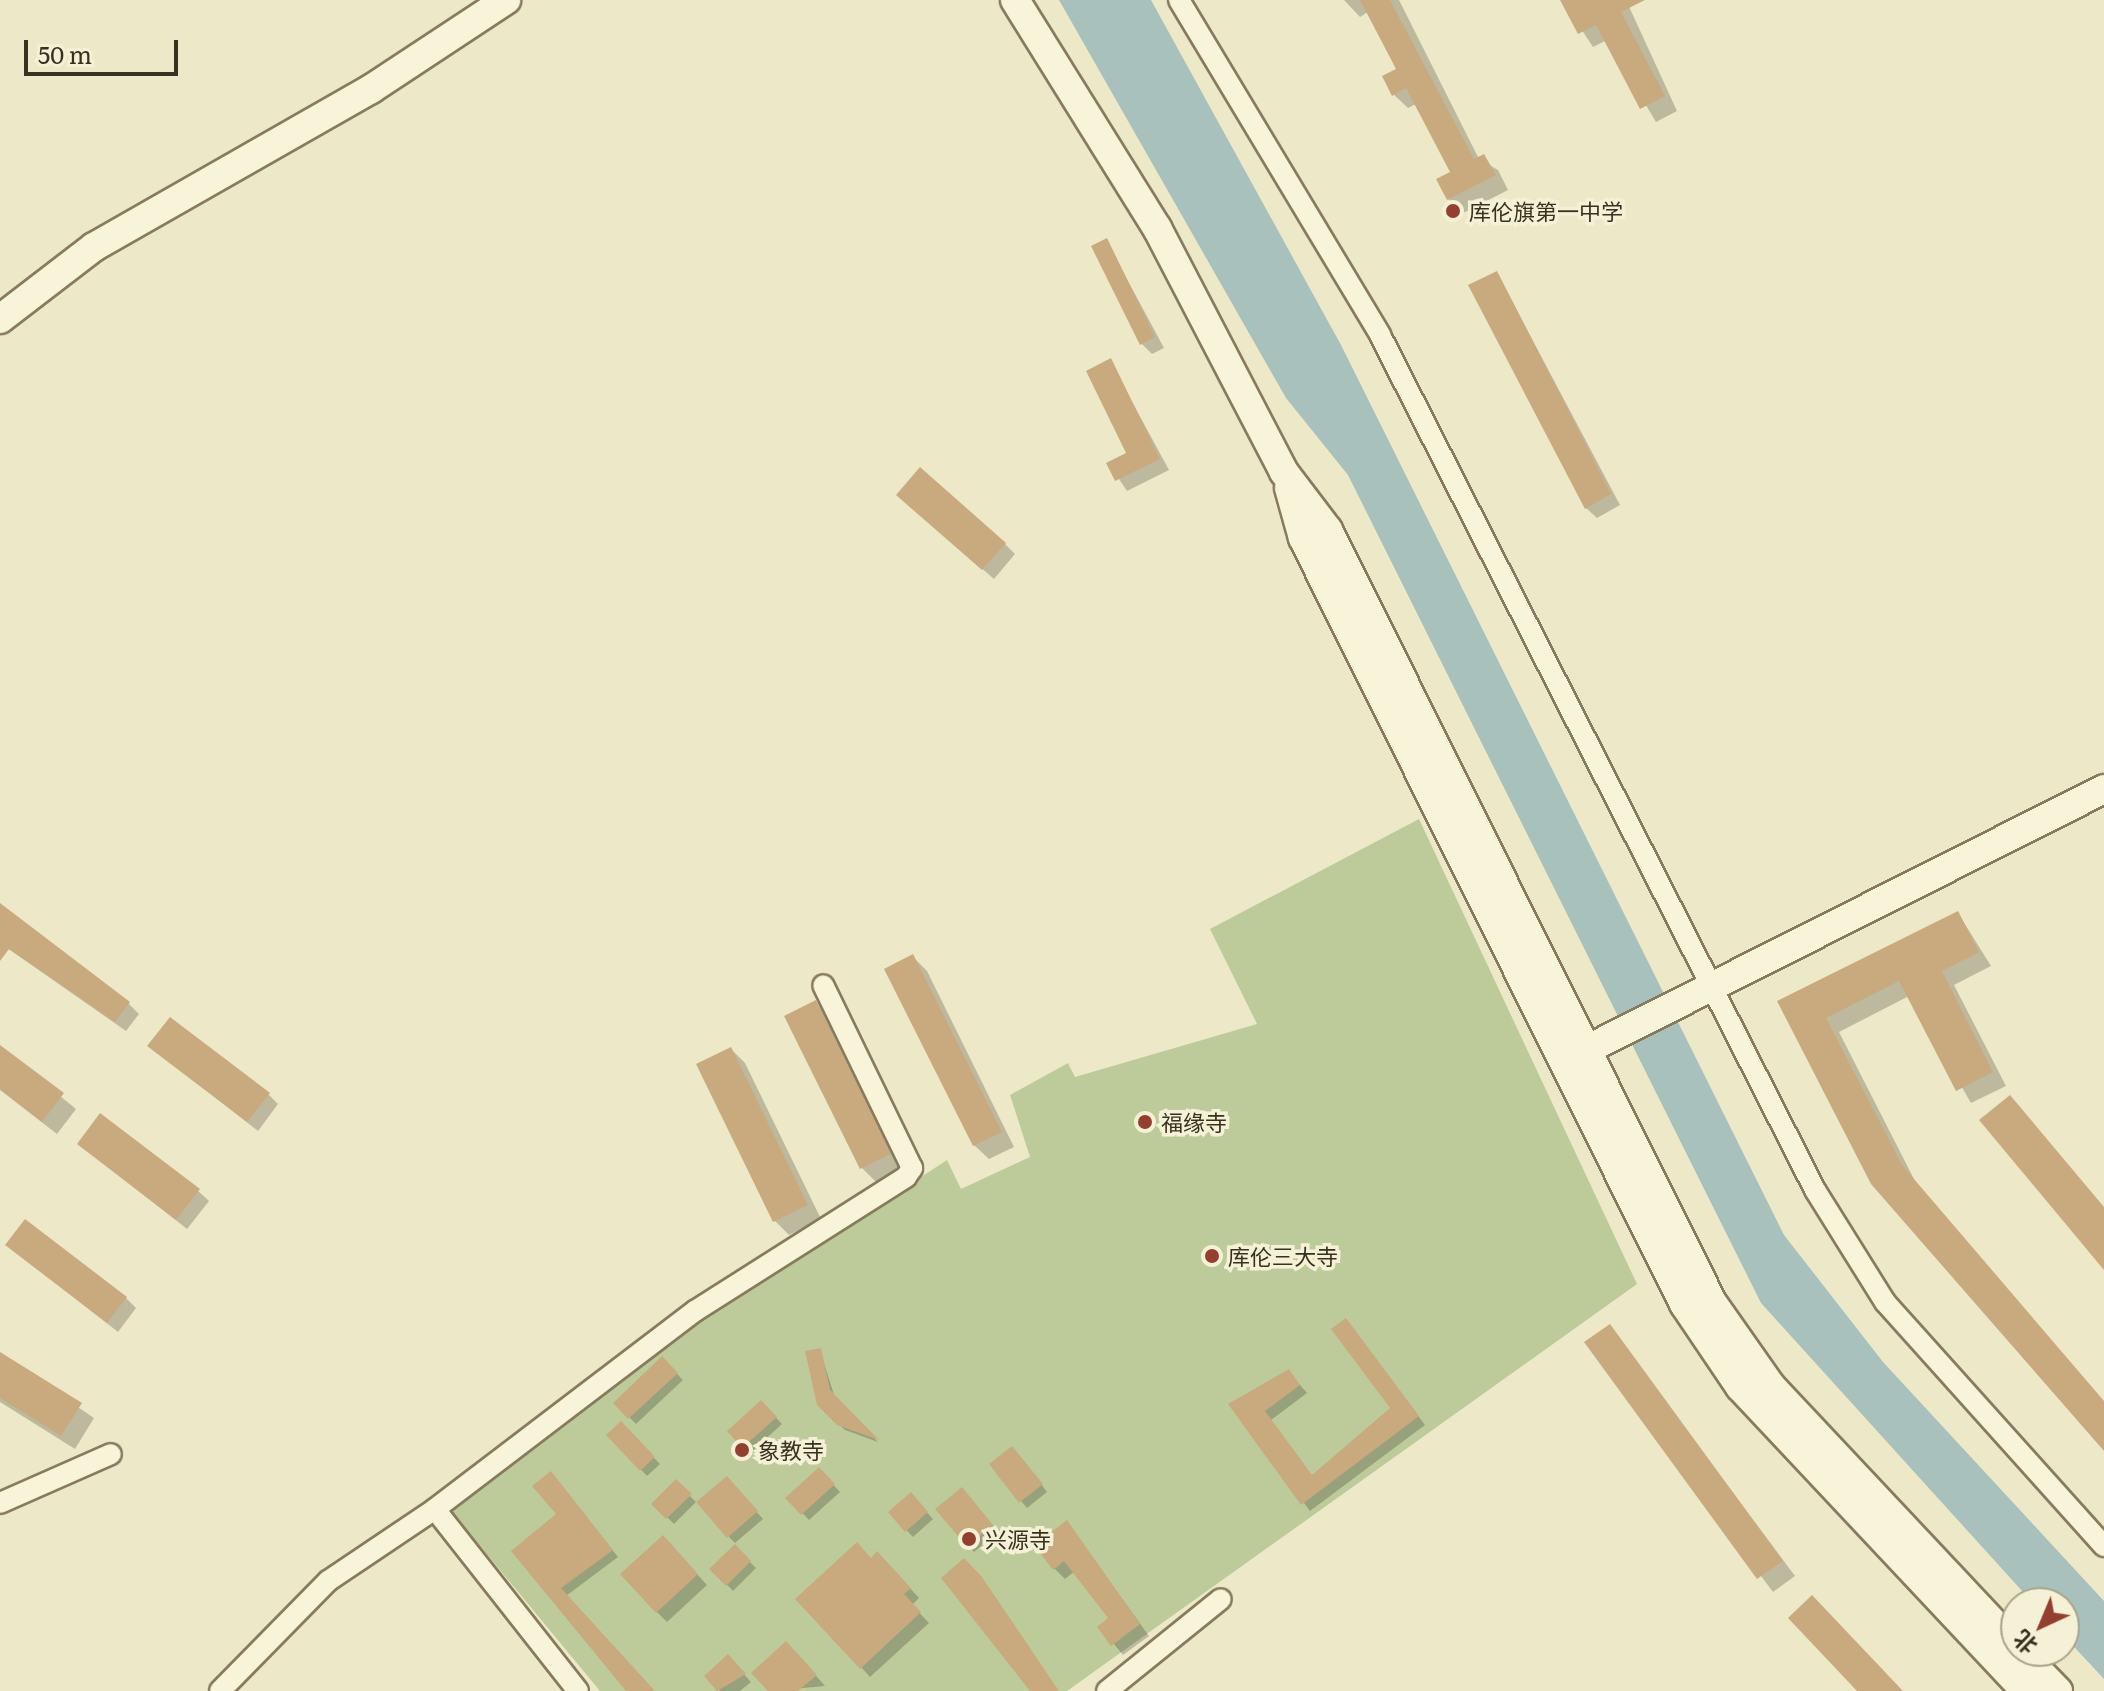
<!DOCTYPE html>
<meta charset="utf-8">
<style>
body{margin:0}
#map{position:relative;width:2104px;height:1691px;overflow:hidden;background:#ede8c7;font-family:Literata,"Noto Sans SC",serif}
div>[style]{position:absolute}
.green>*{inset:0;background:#bdcb9b}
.water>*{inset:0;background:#a8c1bd}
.shadow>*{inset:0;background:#0003}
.building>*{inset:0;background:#c9aa7e}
.roads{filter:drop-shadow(2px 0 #887b5d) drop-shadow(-2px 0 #887b5d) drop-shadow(0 2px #887b5d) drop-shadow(0 -2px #887b5d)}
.street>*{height:20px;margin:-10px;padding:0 10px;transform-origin:10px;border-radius:10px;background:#f8f4da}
.secondary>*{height:28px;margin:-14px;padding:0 14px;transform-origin:14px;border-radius:14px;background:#f8f4da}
.dots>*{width:22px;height:22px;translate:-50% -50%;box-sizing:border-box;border:4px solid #f4f1d6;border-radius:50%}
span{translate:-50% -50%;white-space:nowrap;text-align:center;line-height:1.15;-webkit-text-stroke:7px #f4f1d6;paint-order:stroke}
.poi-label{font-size:22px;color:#393020}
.left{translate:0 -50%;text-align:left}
.north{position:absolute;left:2000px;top:1587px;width:80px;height:80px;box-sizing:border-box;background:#f4f1d6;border:2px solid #a9a48d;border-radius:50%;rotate:224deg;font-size:22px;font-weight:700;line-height:32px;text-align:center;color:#393020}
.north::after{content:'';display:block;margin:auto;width:28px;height:36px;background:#943f2f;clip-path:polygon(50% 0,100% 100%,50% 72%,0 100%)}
.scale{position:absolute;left:24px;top:40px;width:154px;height:36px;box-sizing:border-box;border:4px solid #393020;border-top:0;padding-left:10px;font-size:24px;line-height:28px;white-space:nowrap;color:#393020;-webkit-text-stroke:6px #f4f1d6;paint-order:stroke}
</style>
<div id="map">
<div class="green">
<i style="clip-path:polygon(1419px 819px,1637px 1284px,1067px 1691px,600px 1691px,451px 1511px,653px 1353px,947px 1160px,961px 1189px,1030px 1157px,1010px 1095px,1068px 1063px,1075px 1077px,1257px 1024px,1210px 929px)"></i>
</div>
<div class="water">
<i style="clip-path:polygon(1059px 0,1151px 0,1341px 345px,1784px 1235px,1883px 1362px,2104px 1601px,2104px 1679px,2064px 1636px,2064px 1603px,2033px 1603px,1761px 1303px,1348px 475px,1286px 398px)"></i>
</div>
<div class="shadow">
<i style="clip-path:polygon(1344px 0,1399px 0,1479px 159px,1498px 170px,1508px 190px,1463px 213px,1448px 199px,1452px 173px,1416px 104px,1408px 108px,1393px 94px,1398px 70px,1368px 12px,1360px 17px)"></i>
<i style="clip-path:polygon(1562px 0,1626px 0,1677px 111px,1656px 122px,1607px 40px,1593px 47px)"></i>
<i style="clip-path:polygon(1106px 240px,1164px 348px,1152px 354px,1142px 344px)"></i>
<i style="clip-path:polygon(1497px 273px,1620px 505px,1597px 518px,1586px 508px)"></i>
<i style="clip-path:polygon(1110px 361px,1169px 470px,1127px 491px,1109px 464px,1129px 454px)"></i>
<i style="clip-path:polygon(908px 505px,1005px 544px,1015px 554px,994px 579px)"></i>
<i style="clip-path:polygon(0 905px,129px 1004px,139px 1014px,126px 1031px,0 943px)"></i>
<i style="clip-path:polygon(1958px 913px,1991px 966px,1954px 985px,2006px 1086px,1971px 1103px,1909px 996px,1839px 1032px,1915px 1181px,2104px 1403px,2104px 1447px,1779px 1002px)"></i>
<i style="clip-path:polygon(913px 957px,927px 971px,1014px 1147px,989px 1159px,974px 1145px)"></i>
<i style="clip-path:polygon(816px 1003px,830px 1017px,904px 1169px,876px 1182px,862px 1168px,787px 1017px)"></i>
<i style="clip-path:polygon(150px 1046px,268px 1094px,278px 1104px,258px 1131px)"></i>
<i style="clip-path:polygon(0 1047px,76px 1109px,57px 1134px,0 1090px)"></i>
<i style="clip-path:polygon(731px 1049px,745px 1063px,821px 1219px,789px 1235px,775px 1221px)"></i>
<i style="clip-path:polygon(79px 1144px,198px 1191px,209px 1201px,187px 1229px)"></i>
<i style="clip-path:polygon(7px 1245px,126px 1298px,136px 1308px,118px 1332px)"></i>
<i style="clip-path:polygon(1609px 1326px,1795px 1576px,1773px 1592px,1587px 1342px)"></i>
<i style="clip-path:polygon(1353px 1328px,1425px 1425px,1310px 1511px,1231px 1405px,1288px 1371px,1307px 1393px,1271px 1420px,1313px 1477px,1393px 1409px)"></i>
<i style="clip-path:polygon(820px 1350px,835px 1398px,878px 1442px,845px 1430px,818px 1404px)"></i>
<i style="clip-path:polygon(0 1354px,94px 1418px,75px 1449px,0 1402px)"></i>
<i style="clip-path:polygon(662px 1359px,683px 1380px,636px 1424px,615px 1403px)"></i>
<i style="clip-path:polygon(761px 1402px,782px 1424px,750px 1453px,730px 1431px)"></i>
<i style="clip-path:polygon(621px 1424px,660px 1464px,647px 1476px,609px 1435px)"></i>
<i style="clip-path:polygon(1019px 1455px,1047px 1492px,1027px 1508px,1021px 1501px)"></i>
<i style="clip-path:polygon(819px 1470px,840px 1492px,809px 1520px,788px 1498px)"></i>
<i style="clip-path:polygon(557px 1480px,618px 1557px,566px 1596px,653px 1691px,630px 1691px,513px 1552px,559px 1515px)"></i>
<i style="clip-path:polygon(676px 1482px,696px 1502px,674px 1524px,654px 1504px)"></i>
<i style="clip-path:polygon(733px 1485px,763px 1519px,735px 1543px,729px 1537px)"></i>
<i style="clip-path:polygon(911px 1495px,933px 1519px,913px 1537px,890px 1513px)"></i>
<i style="clip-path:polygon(968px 1496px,998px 1532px,974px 1552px,968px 1545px)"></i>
<i style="clip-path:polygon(1067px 1522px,1149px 1636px,1123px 1655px,1100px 1627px,1111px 1619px,1075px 1571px,1065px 1579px,1054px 1568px)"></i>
<i style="clip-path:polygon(735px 1547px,756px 1568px,733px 1591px,712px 1569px)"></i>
<i style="clip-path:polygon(673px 1548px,707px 1585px,667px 1622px,657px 1612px)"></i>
<i style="clip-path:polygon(887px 1563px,919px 1598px,912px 1605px,929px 1623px,870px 1677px,861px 1667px)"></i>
<i style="clip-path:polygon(797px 1654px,825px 1686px,770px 1691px)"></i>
<i style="clip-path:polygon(728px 1657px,751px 1682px,740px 1691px,720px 1691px,707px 1676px)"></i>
</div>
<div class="building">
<i style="clip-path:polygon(1360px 0,1390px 0,1474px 159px,1484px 154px,1496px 175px,1447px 200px,1436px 179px,1450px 172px,1406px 88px,1392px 96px,1382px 76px,1396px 69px)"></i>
<i style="clip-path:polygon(1560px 0,1645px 0,1621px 12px,1665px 96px,1640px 109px,1596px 25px,1578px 34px)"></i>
<i style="clip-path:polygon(1107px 238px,1155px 337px,1140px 345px,1091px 246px)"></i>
<i style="clip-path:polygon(1497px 271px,1611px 494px,1585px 509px,1468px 285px)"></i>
<i style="clip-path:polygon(1111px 358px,1160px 459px,1115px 481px,1106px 463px,1126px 453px,1086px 371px)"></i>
<i style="clip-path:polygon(920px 467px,1006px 543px,982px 570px,896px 495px)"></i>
<i style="clip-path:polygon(0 903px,130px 1002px,115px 1022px,9px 949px,0 961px)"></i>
<i style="clip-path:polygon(1958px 911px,1979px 952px,1942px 971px,1993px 1072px,1956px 1091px,1899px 981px,1826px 1018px,1902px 1165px,2104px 1401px,2104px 1451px,1871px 1184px,1777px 1001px)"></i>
<i style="clip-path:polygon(913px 954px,1002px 1132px,973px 1146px,884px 969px)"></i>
<i style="clip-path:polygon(816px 1000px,891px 1154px,860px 1169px,784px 1016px)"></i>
<i style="clip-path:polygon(170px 1017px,270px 1093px,247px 1122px,147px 1046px)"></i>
<i style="clip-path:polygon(0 1045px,64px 1093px,42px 1122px,0 1089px)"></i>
<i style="clip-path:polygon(731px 1047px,808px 1205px,773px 1222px,696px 1064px)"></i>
<i style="clip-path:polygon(2010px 1095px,2104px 1207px,2104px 1270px,1979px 1120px)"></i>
<i style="clip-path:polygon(100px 1113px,200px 1189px,176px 1220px,77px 1144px)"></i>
<i style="clip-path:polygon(25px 1219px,127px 1297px,107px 1323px,5px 1245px)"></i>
<i style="clip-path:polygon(1346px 1318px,1419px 1416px,1301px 1505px,1228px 1404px,1289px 1369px,1300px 1385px,1265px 1411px,1312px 1475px,1390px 1408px,1331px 1329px)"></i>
<i style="clip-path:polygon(1610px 1324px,1783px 1561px,1757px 1579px,1584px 1342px)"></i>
<i style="clip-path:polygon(821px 1348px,830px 1390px,879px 1440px,837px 1425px,817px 1405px,805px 1351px)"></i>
<i style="clip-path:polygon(0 1352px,82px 1403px,61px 1436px,0 1398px)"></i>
<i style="clip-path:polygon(662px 1356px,678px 1373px,628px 1419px,613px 1403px)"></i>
<i style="clip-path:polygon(761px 1400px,777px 1417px,742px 1448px,727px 1431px)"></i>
<i style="clip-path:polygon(621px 1421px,655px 1457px,640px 1471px,606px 1435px)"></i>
<i style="clip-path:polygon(1012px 1446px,1043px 1484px,1019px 1503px,989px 1464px)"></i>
<i style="clip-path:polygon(819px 1467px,835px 1484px,801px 1515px,785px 1498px)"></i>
<i style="clip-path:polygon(551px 1471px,613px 1550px,561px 1588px,655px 1691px,626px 1691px,511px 1551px,556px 1514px,532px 1486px)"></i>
<i style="clip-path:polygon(727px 1476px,758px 1511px,727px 1538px,696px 1502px)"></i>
<i style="clip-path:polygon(676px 1479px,692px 1494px,666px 1519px,651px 1504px)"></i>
<i style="clip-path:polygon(962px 1487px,993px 1525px,967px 1547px,935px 1509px)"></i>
<i style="clip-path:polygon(911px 1492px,928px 1512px,905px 1532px,888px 1512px)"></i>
<i style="clip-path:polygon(1067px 1520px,1140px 1624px,1111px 1646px,1097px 1627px,1108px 1618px,1064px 1561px,1053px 1570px,1034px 1545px)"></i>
<i style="clip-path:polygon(663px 1535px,698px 1574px,656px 1613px,620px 1574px)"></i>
<i style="clip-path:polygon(857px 1542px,871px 1558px,877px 1551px,911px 1588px,904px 1594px,921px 1612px,860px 1669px,795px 1599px)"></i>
<i style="clip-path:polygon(735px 1544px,751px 1561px,726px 1586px,709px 1569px)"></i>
<i style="clip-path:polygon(964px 1558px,982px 1577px,1059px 1691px,1030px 1691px,941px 1578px)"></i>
<i style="clip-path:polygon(1812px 1595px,1903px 1691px,1857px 1691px,1788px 1618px)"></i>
<i style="clip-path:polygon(786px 1641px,817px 1675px,798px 1691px,768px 1691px,751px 1673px)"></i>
<i style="clip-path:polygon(728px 1654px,746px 1674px,717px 1691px,704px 1676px)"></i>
</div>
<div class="roads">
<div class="street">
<i style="left:1179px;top:0;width:391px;rotate:59deg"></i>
<i style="left:1380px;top:335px;width:959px;rotate:63.03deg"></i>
<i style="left:1815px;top:1190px;width:132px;rotate:58deg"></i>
<i style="left:1885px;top:1302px;width:328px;rotate:48.1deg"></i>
<i style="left:0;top:1503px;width:121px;rotate:-23.8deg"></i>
<i style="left:220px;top:1691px;width:154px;rotate:-45.5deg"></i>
<i style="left:328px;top:1581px;width:129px;rotate:-33.9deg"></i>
<i style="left:578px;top:1691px;width:231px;rotate:-128.2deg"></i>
<i style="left:435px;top:1509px;width:327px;rotate:-37.3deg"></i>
<i style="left:695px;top:1311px;width:250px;rotate:-32.4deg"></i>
<i style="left:906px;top:1177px;width:11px;rotate:-56deg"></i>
<i style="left:912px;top:1168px;width:203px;rotate:-115.9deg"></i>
<i style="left:1107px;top:1691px;width:146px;rotate:-38.9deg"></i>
</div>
<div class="secondary">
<i style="left:1015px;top:0;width:269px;rotate:58.1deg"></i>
<i style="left:1157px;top:228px;width:275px;rotate:62.5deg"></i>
<i style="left:1284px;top:472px;width:73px;rotate:52.8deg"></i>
<i style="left:1328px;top:530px;width:862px;rotate:63.55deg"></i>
<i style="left:1712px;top:1302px;width:103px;rotate:54.9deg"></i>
<i style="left:1771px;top:1386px;width:358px;rotate:46.8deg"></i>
<i style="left:0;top:319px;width:118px;rotate:-37.5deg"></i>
<i style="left:94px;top:247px;width:319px;rotate:-29.7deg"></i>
<i style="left:371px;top:89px;width:162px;rotate:-33.4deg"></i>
<i style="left:1289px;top:488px;width:52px;rotate:74.4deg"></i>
<i style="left:1303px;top:538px;width:856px;rotate:63.55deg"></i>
<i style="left:1684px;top:1304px;width:100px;rotate:56deg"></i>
<i style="left:1740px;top:1387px;width:417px;rotate:46.8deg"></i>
<i style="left:1586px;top:1050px;width:580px;rotate:-26.74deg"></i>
<i style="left:2019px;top:1651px;width:56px;rotate:45.7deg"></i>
</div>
</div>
<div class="dots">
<i style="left:1453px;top:211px;background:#943f2f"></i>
<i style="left:1145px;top:1122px;background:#943f2f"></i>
<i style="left:1212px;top:1256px;background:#943f2f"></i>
<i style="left:742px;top:1450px;background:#943f2f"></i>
<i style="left:969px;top:1539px;background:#943f2f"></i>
</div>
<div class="poi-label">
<span class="left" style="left:1469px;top:211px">库伦旗第一中学</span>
<span class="left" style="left:1161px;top:1122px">福缘寺</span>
<span class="left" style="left:1228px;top:1256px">库伦三大寺</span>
<span class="left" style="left:758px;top:1450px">象教寺</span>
<span class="left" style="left:985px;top:1539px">兴源寺</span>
</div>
<div class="north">北</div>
<div class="scale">50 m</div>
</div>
